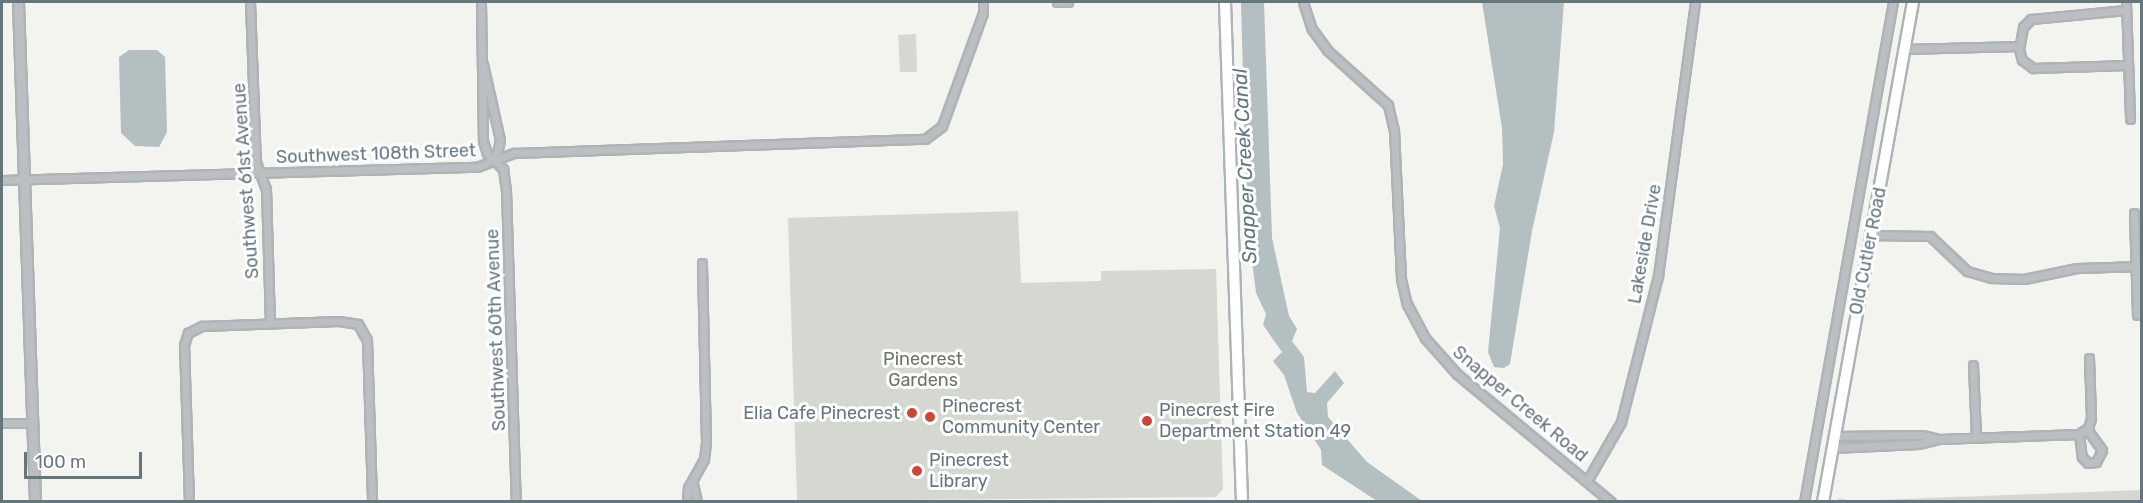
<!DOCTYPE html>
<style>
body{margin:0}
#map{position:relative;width:2143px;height:503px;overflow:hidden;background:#f3f3f0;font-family:Rubik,sans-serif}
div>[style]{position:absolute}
.green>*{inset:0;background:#d4d8d0}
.water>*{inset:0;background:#b3bfc1}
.roads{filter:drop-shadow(2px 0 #aeb3b6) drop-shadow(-2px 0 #aeb3b6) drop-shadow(0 2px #aeb3b6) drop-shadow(0 -2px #aeb3b6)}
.minor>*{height:7px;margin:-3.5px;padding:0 3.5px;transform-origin:3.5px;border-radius:3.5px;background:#bbbfc1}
.tertiary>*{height:9px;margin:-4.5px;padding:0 4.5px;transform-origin:4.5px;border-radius:4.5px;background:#bbbfc1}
.secondary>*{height:10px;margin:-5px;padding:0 5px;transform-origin:5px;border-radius:5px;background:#fff}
.dots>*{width:16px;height:16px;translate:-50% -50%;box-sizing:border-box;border:3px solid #fff;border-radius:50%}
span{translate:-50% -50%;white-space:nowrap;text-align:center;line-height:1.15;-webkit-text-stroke:6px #fff;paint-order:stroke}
.street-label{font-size:18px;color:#66767d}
.park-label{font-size:18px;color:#6a7564}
.poi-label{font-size:18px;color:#66767d}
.left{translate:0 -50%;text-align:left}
.right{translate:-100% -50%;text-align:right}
.water-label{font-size:20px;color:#62777b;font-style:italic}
.frame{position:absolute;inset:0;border:3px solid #66767d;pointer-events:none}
.scale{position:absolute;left:24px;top:452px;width:118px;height:27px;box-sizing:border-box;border:3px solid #66767d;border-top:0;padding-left:8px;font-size:18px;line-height:21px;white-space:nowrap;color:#66767d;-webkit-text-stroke:4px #fff;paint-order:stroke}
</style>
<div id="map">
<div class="green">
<i style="clip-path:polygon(916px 34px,917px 72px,900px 72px,898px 35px)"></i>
<i style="clip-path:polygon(1018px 211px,1021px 283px,1101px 281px,1101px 271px,1216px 269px,1223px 489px,1216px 497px,797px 501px,788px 218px)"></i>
<i style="clip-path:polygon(2142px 490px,2141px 502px,1836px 501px,1839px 498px,1851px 501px)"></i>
</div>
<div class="water">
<i style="clip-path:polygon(1241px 2px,1264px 2px,1272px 238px,1289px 316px,1297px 329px,1292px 341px,1304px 357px,1307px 392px,1315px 393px,1335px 371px,1344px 383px,1327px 403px,1328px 417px,1367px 462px,1422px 501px,1377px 501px,1322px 465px,1321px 450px,1297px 413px,1284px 375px,1273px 361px,1282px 352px,1263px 325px,1266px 314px,1256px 293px,1247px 221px)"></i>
<i style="clip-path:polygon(1482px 2px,1564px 2px,1554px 132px,1532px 231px,1510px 364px,1504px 368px,1494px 367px,1488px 352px,1500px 228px,1494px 206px,1503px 164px,1502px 128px)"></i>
<i style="clip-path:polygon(129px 50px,157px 50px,165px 57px,167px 132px,159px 147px,135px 146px,121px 133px,119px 57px)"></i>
</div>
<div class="roads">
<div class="minor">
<i style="left:250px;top:2px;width:160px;rotate:87.9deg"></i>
<i style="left:256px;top:162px;width:29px;rotate:70deg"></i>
<i style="left:266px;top:189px;width:134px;rotate:88.3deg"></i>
<i style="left:481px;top:2px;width:139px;rotate:89.2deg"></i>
<i style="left:483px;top:141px;width:13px;rotate:72deg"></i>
<i style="left:487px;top:153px;width:23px;rotate:45deg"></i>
<i style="left:503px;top:169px;width:21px;rotate:82deg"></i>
<i style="left:506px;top:190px;width:312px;rotate:88.2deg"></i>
<i style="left:1057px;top:2px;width:11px"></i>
<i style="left:1303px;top:2px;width:28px;rotate:72deg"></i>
<i style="left:1312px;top:29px;width:26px;rotate:54deg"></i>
<i style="left:1327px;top:50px;width:82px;rotate:42deg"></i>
<i style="left:1388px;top:105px;width:26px;rotate:77deg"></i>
<i style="left:1394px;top:130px;width:149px;rotate:87.3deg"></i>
<i style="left:1401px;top:279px;width:26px;rotate:77deg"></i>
<i style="left:1407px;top:304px;width:38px;rotate:62deg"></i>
<i style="left:1425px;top:338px;width:48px;rotate:48.4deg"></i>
<i style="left:1457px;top:374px;width:200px;rotate:39.7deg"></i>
<i style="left:2126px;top:2px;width:117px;rotate:88deg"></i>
<i style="left:2126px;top:10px;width:95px;rotate:174.6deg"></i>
<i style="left:2031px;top:19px;width:11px;rotate:135deg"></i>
<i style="left:2023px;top:27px;width:22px;rotate:100deg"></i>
<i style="left:2019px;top:49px;width:11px;rotate:75deg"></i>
<i style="left:2022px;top:60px;width:14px;rotate:36deg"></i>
<i style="left:2033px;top:68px;width:95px;rotate:-1.8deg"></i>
<i style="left:1904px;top:49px;width:115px;rotate:-1.5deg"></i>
<i style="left:483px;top:64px;width:78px;rotate:77.4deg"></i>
<i style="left:500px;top:140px;width:22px;rotate:103deg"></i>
<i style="left:2px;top:180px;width:475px;rotate:-1.6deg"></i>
<i style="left:477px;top:167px;width:40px;rotate:-21deg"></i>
<i style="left:514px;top:153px;width:411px;rotate:-2deg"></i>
<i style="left:925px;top:139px;width:21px;rotate:-37deg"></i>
<i style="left:942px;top:126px;width:120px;rotate:-70.1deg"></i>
<i style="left:983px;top:13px;width:11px;rotate:-90deg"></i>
<i style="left:2134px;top:213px;width:102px;rotate:88.3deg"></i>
<i style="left:1870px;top:235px;width:60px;rotate:1deg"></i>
<i style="left:1930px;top:236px;width:51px;rotate:43.4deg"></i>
<i style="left:1967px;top:271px;width:26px;rotate:16deg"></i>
<i style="left:1992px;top:278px;width:32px;rotate:2deg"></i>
<i style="left:2024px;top:279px;width:54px;rotate:-11.7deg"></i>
<i style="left:2077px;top:268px;width:65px;rotate:-1.8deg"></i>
<i style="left:1973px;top:365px;width:73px;rotate:87.6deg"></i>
<i style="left:2px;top:423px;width:30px"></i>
<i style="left:2079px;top:434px;width:23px;rotate:83deg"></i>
<i style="left:2082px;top:457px;width:8px;rotate:45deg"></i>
<i style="left:2088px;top:463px;width:8px;rotate:-7deg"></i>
<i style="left:2096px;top:462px;width:13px;rotate:-63deg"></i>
<i style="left:2102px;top:450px;width:26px;rotate:-126deg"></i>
<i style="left:1835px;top:436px;width:87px;rotate:-0.7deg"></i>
<i style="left:1922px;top:435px;width:17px;rotate:13deg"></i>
<i style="left:1939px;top:439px;width:140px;rotate:-2deg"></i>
<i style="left:2079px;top:434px;width:11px;rotate:-34deg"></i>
<i style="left:2088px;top:428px;width:10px;rotate:-73deg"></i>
<i style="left:2091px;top:418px;width:60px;rotate:-91.9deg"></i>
<i style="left:1832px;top:448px;width:86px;rotate:-2.7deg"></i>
<i style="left:1918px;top:444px;width:18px;rotate:-13deg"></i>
<i style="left:1587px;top:481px;width:68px;rotate:-60deg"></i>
<i style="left:1621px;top:422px;width:151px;rotate:-75.8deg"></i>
<i style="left:1658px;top:276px;width:276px;rotate:-82.3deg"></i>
<i style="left:693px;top:484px;width:17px;rotate:77deg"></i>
<i style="left:687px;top:501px;width:13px;rotate:-86deg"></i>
<i style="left:688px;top:488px;width:33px;rotate:-61deg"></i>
<i style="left:704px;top:459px;width:17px;rotate:-83deg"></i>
<i style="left:706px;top:442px;width:179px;rotate:-91.3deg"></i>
<i style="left:189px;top:502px;width:157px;rotate:-91.8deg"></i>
<i style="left:184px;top:345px;width:13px;rotate:-72deg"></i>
<i style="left:188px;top:333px;width:16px;rotate:-27deg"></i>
<i style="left:202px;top:326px;width:137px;rotate:-2.1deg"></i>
<i style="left:339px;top:321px;width:19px;rotate:9deg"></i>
<i style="left:358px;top:324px;width:18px;rotate:61deg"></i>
<i style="left:367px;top:340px;width:162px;rotate:88.2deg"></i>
<i style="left:1804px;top:502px;width:508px;rotate:-79.91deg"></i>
</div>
<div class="tertiary">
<i style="left:18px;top:2px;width:500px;rotate:88.05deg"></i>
</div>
<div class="secondary">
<i style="left:1225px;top:2px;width:500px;rotate:88.05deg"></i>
<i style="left:1823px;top:502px;width:508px;rotate:-79.8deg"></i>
</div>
</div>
<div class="dots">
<i style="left:912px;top:413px;background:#cb4639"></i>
<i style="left:930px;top:417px;background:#cb4639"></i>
<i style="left:1147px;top:421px;background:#cb4639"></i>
<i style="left:917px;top:471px;background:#cb4639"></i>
</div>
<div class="street-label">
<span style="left:376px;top:154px;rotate:-2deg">Southwest 108th Street</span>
<span style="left:246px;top:181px;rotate:-94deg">Southwest 61st Avenue</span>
<span style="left:1645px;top:244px;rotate:-80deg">Lakeside Drive</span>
<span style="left:1868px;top:251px;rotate:-79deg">Old Cutler Road</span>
<span style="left:496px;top:330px;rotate:-92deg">Southwest 60th Avenue</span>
<span style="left:1520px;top:404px;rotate:40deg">Snapper Creek Road</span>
</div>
<div class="park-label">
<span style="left:923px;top:370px">Pinecrest<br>Gardens</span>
</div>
<div class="poi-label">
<span class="left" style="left:942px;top:417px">Pinecrest<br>Community Center</span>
<span class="left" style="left:1159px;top:421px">Pinecrest Fire<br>Department Station 49</span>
<span class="right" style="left:900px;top:413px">Elia Cafe Pinecrest</span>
<span class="left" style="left:929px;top:471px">Pinecrest<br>Library</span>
</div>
<div class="water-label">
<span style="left:1245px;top:166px;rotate:-93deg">Snapper Creek Canal</span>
</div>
<div class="frame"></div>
<div class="scale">100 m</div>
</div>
